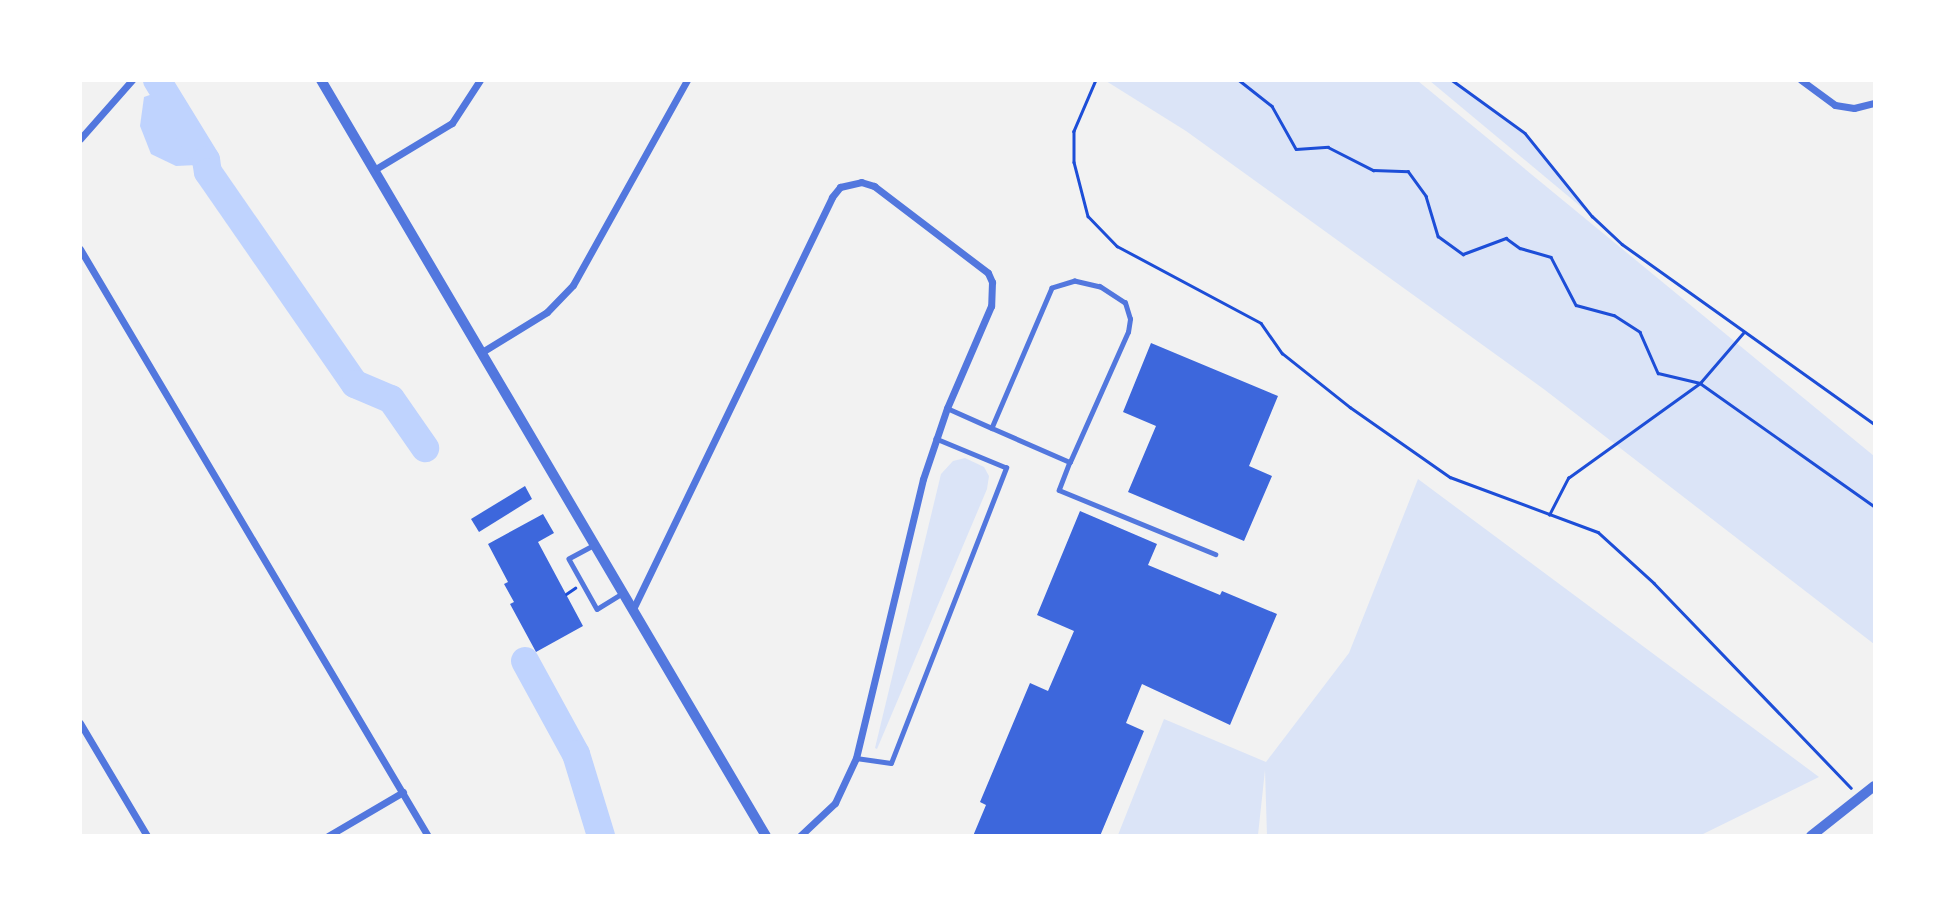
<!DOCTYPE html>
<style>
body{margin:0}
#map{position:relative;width:1955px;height:916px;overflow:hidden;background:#f2f2f2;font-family:Inter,sans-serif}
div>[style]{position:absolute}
.green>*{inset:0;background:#dbe4f7}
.water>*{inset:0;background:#bfd3fe}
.river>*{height:28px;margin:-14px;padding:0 14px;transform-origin:14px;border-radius:14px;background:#bfd3fe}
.building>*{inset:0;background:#3d67dc}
.path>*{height:2.5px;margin:-1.25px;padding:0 1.25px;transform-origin:1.25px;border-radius:1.25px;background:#1d4ed8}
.service>*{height:4.5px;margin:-2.25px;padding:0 2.25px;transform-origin:2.25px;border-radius:2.25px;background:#5277de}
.minor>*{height:7px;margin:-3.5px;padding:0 3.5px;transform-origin:3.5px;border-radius:3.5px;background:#5277de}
.tertiary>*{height:10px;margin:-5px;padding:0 5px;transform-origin:5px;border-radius:5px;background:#5277de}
span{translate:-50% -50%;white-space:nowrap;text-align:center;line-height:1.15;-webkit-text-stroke:5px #fff;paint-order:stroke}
.frame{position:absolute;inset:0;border:82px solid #fff;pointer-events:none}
</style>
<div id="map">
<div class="green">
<i style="clip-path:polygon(1106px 81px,1418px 81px,1874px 456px,1874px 644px,1545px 390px,1186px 131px)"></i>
<i style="clip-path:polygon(1430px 81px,1452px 81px,1525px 133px,1592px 216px)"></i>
<i style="clip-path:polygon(965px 458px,984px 467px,989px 476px,987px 489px,877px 749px,875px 748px,941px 474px,953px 461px)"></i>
<i style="clip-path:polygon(1418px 479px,1819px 777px,1701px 835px,1267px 836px,1265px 770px,1258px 835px,1118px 835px,1164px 719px,1266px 762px,1349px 653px)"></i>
</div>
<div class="water">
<i style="clip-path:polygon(173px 87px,185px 100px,202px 136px,197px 165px,176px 166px,151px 154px,140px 126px,144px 97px)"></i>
</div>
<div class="river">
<i style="left:157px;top:80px;width:94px;rotate:58.5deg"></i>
<i style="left:206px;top:160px;width:12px;rotate:81deg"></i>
<i style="left:208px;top:172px;width:258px;rotate:55.3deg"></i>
<i style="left:355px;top:384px;width:39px;rotate:23deg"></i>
<i style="left:391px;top:399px;width:60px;rotate:55.2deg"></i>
<i style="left:525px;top:661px;width:106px;rotate:61.3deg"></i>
<i style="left:576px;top:754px;width:86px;rotate:73deg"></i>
</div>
<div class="building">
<i style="clip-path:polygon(1151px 343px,1278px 396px,1249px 466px,1272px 476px,1244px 541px,1128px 492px,1156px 426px,1123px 412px)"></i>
<i style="clip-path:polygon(525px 486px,532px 499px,479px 532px,471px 519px)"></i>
<i style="clip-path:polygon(1080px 511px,1157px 544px,1148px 565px,1220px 595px,1222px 591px,1277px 614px,1230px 725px,1142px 684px,1126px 723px,1144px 731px,1100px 836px,973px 836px,986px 805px,980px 802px,1030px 683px,1048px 691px,1074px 631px,1037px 615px)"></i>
<i style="clip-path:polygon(543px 514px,554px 533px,538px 542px,583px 626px,536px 652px,510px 604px,514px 602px,504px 584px,508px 582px,488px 544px)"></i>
</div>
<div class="path">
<i style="left:1096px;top:80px;width:56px;rotate:113.3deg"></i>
<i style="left:1074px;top:131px;width:31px;rotate:90deg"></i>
<i style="left:1074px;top:162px;width:56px;rotate:75.5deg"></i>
<i style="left:1088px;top:216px;width:42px;rotate:46deg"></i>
<i style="left:1117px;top:246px;width:163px;rotate:28.1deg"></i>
<i style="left:1261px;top:323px;width:37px;rotate:55deg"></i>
<i style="left:1282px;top:353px;width:87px;rotate:38.5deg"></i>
<i style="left:1350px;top:407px;width:122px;rotate:35deg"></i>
<i style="left:1450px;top:477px;width:158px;rotate:20.4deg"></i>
<i style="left:1598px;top:532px;width:76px;rotate:42.3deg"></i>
<i style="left:1654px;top:583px;width:284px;rotate:46.1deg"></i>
<i style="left:1239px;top:80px;width:42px;rotate:38.2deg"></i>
<i style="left:1272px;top:106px;width:49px;rotate:60.8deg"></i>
<i style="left:1296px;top:149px;width:32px;rotate:-4deg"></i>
<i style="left:1328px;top:147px;width:51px;rotate:27.1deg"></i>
<i style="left:1373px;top:170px;width:35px;rotate:2deg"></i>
<i style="left:1408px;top:171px;width:31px;rotate:54deg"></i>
<i style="left:1426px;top:196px;width:42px;rotate:73.3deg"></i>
<i style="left:1438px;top:236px;width:31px;rotate:36deg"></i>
<i style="left:1463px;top:254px;width:46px;rotate:-20.4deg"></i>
<i style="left:1506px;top:238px;width:17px;rotate:36deg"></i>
<i style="left:1520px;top:248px;width:32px;rotate:16deg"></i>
<i style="left:1551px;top:257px;width:54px;rotate:62.5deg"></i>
<i style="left:1576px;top:305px;width:39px;rotate:15deg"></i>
<i style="left:1614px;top:315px;width:31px;rotate:33deg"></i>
<i style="left:1640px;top:332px;width:45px;rotate:66.3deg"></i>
<i style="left:1658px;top:373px;width:43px;rotate:13.4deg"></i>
<i style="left:1700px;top:383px;width:213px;rotate:35.3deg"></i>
<i style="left:1452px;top:80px;width:90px;rotate:36deg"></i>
<i style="left:1525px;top:133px;width:107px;rotate:51.1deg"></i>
<i style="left:1592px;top:216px;width:41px;rotate:43deg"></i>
<i style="left:1622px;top:244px;width:310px;rotate:35.5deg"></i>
<i style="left:1549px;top:515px;width:42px;rotate:-62.8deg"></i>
<i style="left:1568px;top:478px;width:163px;rotate:-35.7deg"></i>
<i style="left:1700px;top:383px;width:67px;rotate:-49.2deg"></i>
<i style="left:566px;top:594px;width:11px;rotate:-34deg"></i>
</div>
<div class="service">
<i style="left:947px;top:408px;width:49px;rotate:24deg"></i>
<i style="left:992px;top:428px;width:85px;rotate:23.6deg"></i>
<i style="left:1070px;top:462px;width:142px;rotate:-66deg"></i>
<i style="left:1128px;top:332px;width:13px;rotate:-81deg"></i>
<i style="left:1130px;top:319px;width:17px;rotate:-107deg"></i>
<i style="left:1125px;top:303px;width:30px;rotate:-147deg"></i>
<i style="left:1100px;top:287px;width:26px;rotate:-167deg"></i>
<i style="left:1075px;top:281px;width:24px;rotate:163deg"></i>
<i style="left:1052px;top:288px;width:152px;rotate:113.2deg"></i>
<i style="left:1070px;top:462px;width:30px;rotate:111deg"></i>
<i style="left:1059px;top:490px;width:169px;rotate:22.3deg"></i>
<i style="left:593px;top:546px;width:27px;rotate:152deg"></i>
<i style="left:569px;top:559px;width:57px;rotate:60.8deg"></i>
<i style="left:597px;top:609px;width:31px;rotate:-32deg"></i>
<i style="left:856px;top:758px;width:35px;rotate:8deg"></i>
<i style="left:891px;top:763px;width:317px;rotate:-68.7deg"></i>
<i style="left:1006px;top:468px;width:76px;rotate:-157.5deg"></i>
</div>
<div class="minor">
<i style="left:1801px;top:80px;width:42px;rotate:36.3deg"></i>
<i style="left:1835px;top:105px;width:19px;rotate:9deg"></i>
<i style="left:1854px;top:108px;width:21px;rotate:-14deg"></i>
<i style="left:80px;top:139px;width:79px;rotate:-48.6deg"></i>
<i style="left:374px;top:170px;width:91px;rotate:-31.1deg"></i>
<i style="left:452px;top:123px;width:51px;rotate:-56.9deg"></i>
<i style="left:80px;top:249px;width:682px;rotate:59.34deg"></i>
<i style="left:482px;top:352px;width:76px;rotate:-31.6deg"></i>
<i style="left:547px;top:312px;width:37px;rotate:-46deg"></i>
<i style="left:573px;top:285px;width:235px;rotate:-60.9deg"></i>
<i style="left:634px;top:607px;width:455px;rotate:-64.2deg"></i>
<i style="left:832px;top:197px;width:13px;rotate:-51deg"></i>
<i style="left:840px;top:187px;width:22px;rotate:-13deg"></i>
<i style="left:861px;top:182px;width:14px;rotate:17deg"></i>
<i style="left:874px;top:186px;width:143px;rotate:37.3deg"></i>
<i style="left:988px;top:273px;width:10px;rotate:66deg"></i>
<i style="left:992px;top:282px;width:24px;rotate:92deg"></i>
<i style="left:991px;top:306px;width:111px;rotate:113.3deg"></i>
<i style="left:947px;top:408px;width:75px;rotate:108.7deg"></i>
<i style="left:923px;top:479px;width:287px;rotate:103.5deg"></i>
<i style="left:856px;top:758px;width:50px;rotate:115deg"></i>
<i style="left:835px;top:803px;width:48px;rotate:136.7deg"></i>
<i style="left:80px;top:723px;width:131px;rotate:59.3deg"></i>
<i style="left:328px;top:836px;width:87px;rotate:-30.4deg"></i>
</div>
<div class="tertiary">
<i style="left:321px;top:80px;width:877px;rotate:59.52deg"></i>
<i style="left:1811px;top:836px;width:80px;rotate:-38.4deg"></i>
</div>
<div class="frame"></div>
</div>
